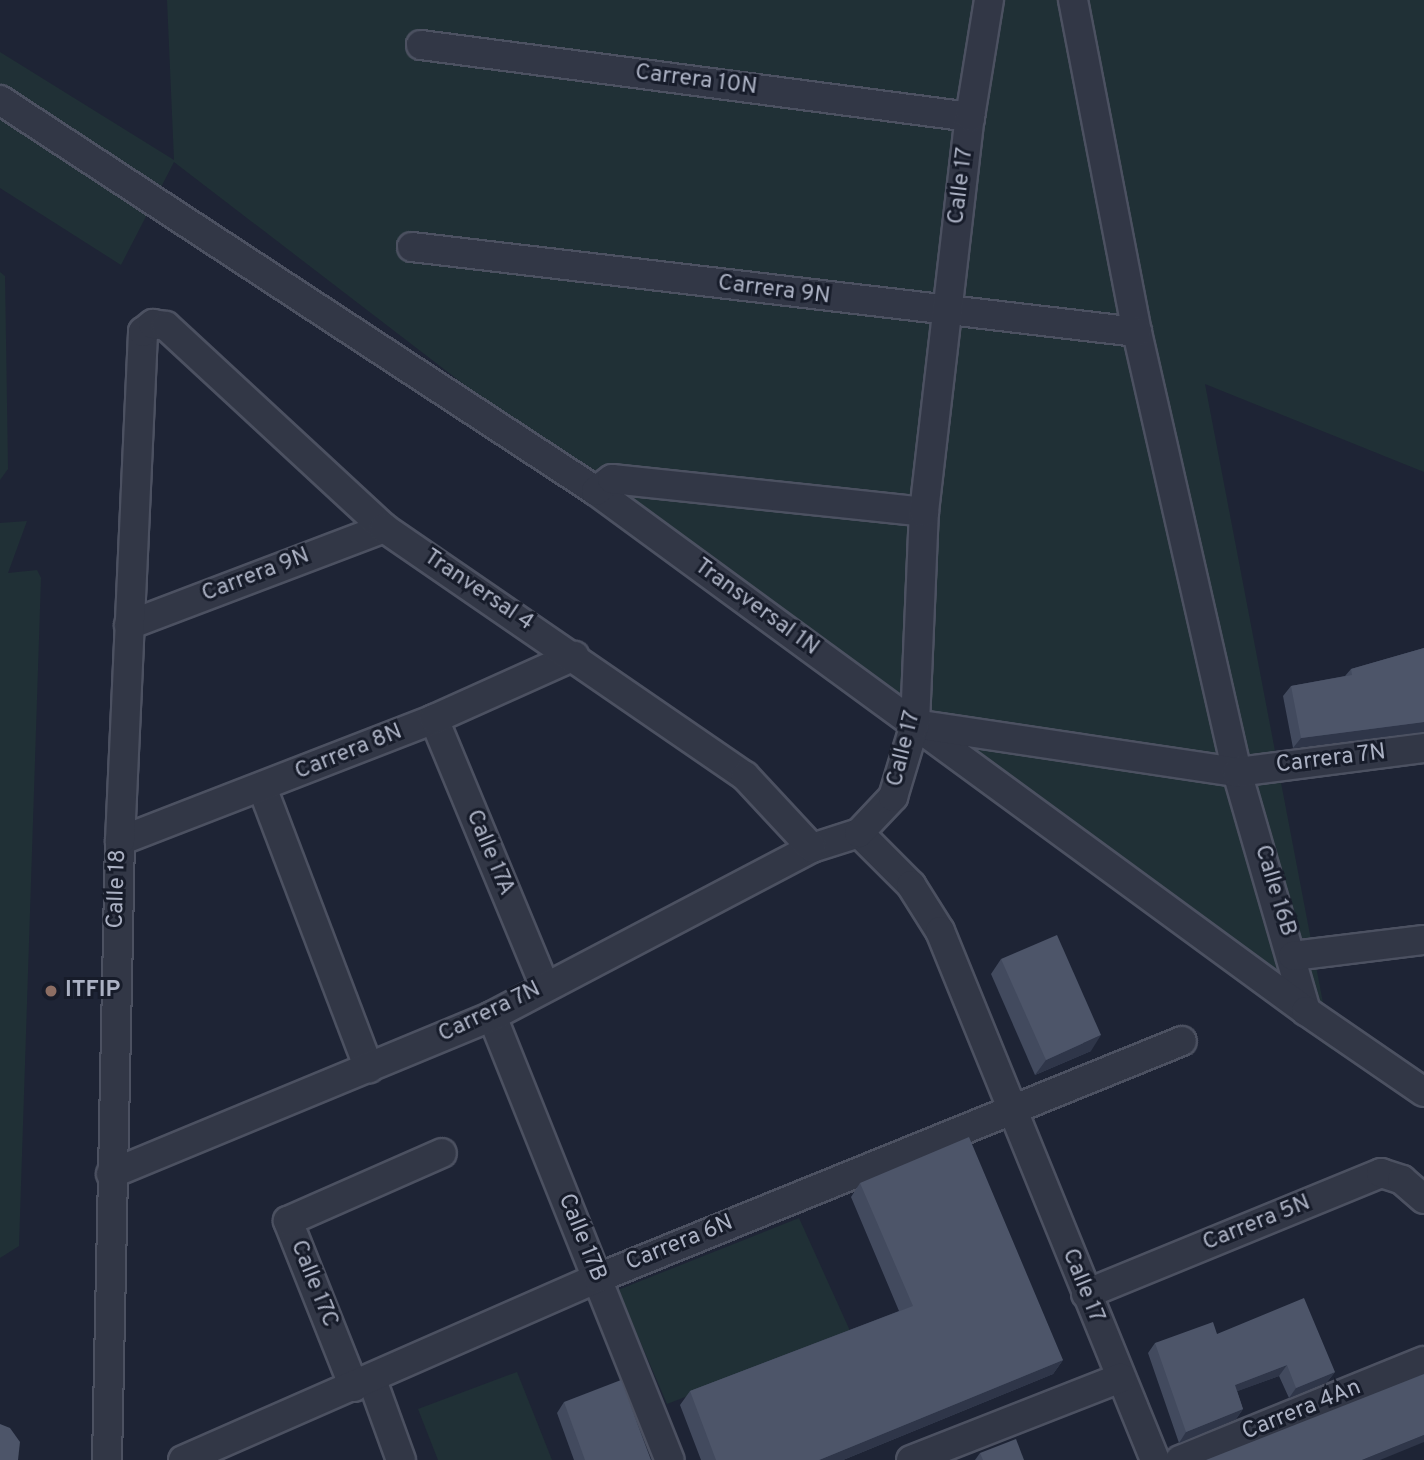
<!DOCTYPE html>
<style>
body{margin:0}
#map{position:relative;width:1424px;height:1460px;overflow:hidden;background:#1e2435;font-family:Overpass,sans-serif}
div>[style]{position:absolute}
.green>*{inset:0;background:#203036}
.roads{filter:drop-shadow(2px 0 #4c5161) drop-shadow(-2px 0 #4c5161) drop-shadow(0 2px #4c5161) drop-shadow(0 -2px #4c5161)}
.street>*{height:28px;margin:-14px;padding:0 14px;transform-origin:14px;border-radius:14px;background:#323746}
.wall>*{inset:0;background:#424a5e}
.shaded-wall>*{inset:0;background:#2f3649}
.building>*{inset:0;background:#4d5569}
.dots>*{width:19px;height:19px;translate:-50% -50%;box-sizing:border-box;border:4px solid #171c2a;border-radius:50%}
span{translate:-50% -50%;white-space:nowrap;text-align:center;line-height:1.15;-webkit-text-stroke:6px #171c2a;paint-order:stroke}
.street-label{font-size:23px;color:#abb1c3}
.poi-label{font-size:23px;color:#abb1c3;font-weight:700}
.left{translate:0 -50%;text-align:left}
</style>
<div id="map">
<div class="green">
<i style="clip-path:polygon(167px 0,1424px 0,1424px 472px,1205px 384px,1332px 1050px,174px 162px,121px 265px,0 188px,0 52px,174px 160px)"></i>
<i style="clip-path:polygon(0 272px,5px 276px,8px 469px,0 480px)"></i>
<i style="clip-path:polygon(27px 521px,8px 573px,37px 570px,41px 578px,19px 1246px,0 1258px,0 523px)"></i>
<i style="clip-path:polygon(799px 1218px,851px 1333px,667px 1404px,618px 1290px)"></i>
<i style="clip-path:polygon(517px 1372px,552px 1460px,438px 1460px,418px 1409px)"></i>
</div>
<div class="roads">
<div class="street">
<i style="left:1073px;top:0;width:338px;rotate:79.1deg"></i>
<i style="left:1137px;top:332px;width:451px;rotate:77.2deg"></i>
<i style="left:1237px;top:772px;width:249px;rotate:73.9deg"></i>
<i style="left:421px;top:45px;width:554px;rotate:7.47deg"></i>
<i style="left:0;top:100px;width:713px;rotate:33.27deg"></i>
<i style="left:596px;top:491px;width:880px;rotate:36.22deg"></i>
<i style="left:1306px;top:1011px;width:143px;rotate:34.5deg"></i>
<i style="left:412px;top:247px;width:730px;rotate:6.69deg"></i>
<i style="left:596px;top:491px;width:20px;rotate:-37deg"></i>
<i style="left:612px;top:479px;width:314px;rotate:6deg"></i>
<i style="left:129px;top:625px;width:273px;rotate:-20.8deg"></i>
<i style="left:434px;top:719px;width:290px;rotate:67.5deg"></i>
<i style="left:921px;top:725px;width:319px;rotate:8.5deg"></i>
<i style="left:1237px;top:772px;width:189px;rotate:-7.3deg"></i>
<i style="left:262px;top:787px;width:301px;rotate:69.2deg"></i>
<i style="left:859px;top:833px;width:74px;rotate:45deg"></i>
<i style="left:911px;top:885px;width:54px;rotate:57.8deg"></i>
<i style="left:940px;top:931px;width:571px;rotate:67.88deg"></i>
<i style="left:120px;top:841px;width:337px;rotate:-21.2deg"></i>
<i style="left:434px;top:719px;width:154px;rotate:-24.2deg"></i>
<i style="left:1293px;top:956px;width:132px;rotate:-7deg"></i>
<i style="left:492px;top:1016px;width:478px;rotate:68.2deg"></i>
<i style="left:111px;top:1174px;width:412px;rotate:-22.5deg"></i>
<i style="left:492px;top:1016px;width:361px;rotate:-27.7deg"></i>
<i style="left:812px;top:848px;width:49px;rotate:-17.7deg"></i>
<i style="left:859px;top:833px;width:50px;rotate:-46.6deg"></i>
<i style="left:893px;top:797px;width:76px;rotate:-73.2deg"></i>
<i style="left:915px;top:724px;width:212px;rotate:-87.6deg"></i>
<i style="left:924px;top:512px;width:398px;rotate:-83.4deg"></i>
<i style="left:970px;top:117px;width:119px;rotate:-80.8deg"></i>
<i style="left:1086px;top:1294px;width:319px;rotate:-22.3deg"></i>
<i style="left:1381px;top:1173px;width:22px;rotate:18deg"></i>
<i style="left:1402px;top:1180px;width:29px;rotate:41deg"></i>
<i style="left:372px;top:1380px;width:85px;rotate:70.1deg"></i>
<i style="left:354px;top:1387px;width:179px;rotate:-111.7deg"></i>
<i style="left:288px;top:1221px;width:168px;rotate:-23.8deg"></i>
<i style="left:107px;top:1460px;width:619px;rotate:-88.8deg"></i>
<i style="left:120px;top:841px;width:510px;rotate:-87.41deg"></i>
<i style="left:143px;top:332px;width:13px;rotate:-39deg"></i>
<i style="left:153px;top:324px;width:13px;rotate:9deg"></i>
<i style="left:166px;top:326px;width:297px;rotate:42.8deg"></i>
<i style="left:384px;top:528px;width:438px;rotate:34.5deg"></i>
<i style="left:745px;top:776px;width:98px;rotate:47.1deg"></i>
<i style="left:183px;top:1460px;width:453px;rotate:-23.7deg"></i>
<i style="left:598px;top:1278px;width:630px;rotate:-22.09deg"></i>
<i style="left:911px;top:1460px;width:225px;rotate:-21.4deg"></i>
<i style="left:1180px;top:1460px;width:263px;rotate:-22.1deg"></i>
</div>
</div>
<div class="wall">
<i style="clip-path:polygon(1424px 648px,1424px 732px,1422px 732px,1293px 748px,1283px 696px,1291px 686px,1345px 676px,1351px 669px)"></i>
<i style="clip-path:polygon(1001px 959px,1091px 1051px,1035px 1075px,991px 974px)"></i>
<i style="clip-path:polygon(860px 1183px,1063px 1360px,1053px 1374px,843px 1460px,701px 1460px,680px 1405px,690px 1391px,899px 1311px,851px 1197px)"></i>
<i style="clip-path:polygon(1217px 1334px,1335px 1372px,1327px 1382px,1289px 1398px,1279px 1376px,1237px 1391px,1243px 1409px,1236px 1419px,1179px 1443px,1148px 1353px,1155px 1343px)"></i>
<i style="clip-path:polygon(564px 1402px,651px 1460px,574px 1460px,557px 1413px)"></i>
<i style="clip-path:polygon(980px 1453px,1024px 1460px,975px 1460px)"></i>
</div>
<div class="shaded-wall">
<i style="clip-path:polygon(1424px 722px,1424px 732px,1422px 732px,1293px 748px,1301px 738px)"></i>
<i style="clip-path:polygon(1101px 1035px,1091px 1051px,1035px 1075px,1046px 1060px)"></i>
<i style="clip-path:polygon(1063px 1360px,1053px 1374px,843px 1460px,819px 1460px)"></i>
<i style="clip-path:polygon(1287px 1365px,1279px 1376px,1227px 1395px,1235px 1385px)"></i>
<i style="clip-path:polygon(1335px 1372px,1327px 1382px,1289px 1398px,1296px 1388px)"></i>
<i style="clip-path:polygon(1243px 1409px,1236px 1419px,1179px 1443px,1186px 1432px)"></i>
<i style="clip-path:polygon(1424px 1435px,1424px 1442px,1380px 1460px,1362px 1460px)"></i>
</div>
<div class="building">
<i style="clip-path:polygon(1424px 648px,1424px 722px,1301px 738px,1291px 686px,1352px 675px,1351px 669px)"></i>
<i style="clip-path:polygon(1057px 935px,1101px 1035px,1046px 1060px,1001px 959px)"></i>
<i style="clip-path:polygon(969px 1137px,1063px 1360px,819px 1460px,716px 1460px,690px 1391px,913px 1306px,860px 1183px)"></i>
<i style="clip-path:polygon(1304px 1298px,1335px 1372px,1296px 1388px,1287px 1365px,1235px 1385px,1243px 1409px,1186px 1432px,1155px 1343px,1213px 1322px,1217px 1334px)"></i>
<i style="clip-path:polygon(1424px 1374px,1424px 1435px,1362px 1460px,1206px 1460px)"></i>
<i style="clip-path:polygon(621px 1380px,651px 1460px,585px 1460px,564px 1402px)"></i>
<i style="clip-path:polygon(0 1424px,10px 1428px,20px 1442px,18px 1460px,0 1460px)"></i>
<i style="clip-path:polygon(1016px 1439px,1024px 1460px,983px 1460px,980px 1453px)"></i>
</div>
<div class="dots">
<i style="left:51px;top:991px;background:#8d6e63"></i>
</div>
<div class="street-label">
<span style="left:696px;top:81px;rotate:7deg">Carrera 10N</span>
<span style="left:962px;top:186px;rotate:-83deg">Calle 17</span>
<span style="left:774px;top:291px;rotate:7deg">Carrera 9N</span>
<span style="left:256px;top:576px;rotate:-21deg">Carrera 9N</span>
<span style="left:478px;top:591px;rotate:34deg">Tranversal 4</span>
<span style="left:756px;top:608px;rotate:36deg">Transversal 1N</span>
<span style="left:905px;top:749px;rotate:-76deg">Calle 17</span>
<span style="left:349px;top:753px;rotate:-22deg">Carrera 8N</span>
<span style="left:1331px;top:760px;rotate:-7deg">Carrera 7N</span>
<span style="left:489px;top:853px;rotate:67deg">Calle 17A</span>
<span style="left:118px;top:889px;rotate:-88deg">Calle 18</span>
<span style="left:1274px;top:891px;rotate:73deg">Calle 16B</span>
<span style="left:490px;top:1013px;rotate:-26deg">Carrera 7N</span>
<span style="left:1257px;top:1224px;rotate:-22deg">Carrera 5N</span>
<span style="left:581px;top:1238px;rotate:68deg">Calle 17B</span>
<span style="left:680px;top:1244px;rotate:-22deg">Carrera 6N</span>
<span style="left:313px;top:1284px;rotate:68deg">Calle 17C</span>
<span style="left:1082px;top:1286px;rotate:68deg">Calle 17</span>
<span style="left:1302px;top:1411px;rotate:-22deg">Carrera 4An</span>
</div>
<div class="poi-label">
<span class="left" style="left:65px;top:991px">ITFIP</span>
</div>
</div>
